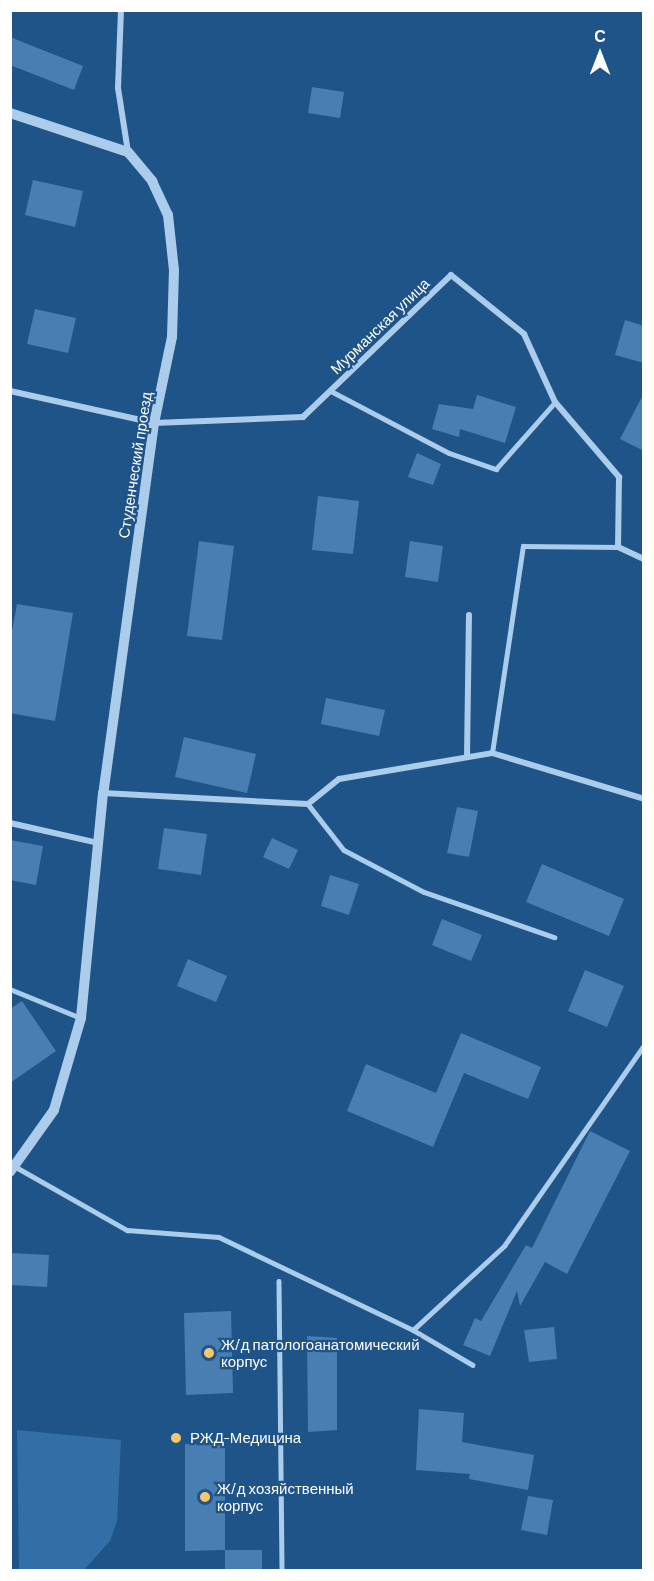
<!DOCTYPE html>
<meta charset="utf-8">
<style>
body{margin:0}
#map{position:relative;width:654px;height:1581px;overflow:hidden;background:#1f5489;font-family:Barlow,sans-serif}
div>[style]{position:absolute}
.green>*{inset:0;background:#336ea6}
.building>*{inset:0;background:#487eb1}
.service>*{height:4.5px;margin:-2.25px;padding:0 2.25px;transform-origin:2.25px;border-radius:2.25px;background:#abcceb}
.minor>*{height:6px;margin:-3px;padding:0 3px;transform-origin:3px;border-radius:3px;background:#abcceb}
.tertiary>*{height:10px;margin:-5px;padding:0 5px;transform-origin:5px;border-radius:5px;background:#abcceb}
.dots>*{width:16px;height:16px;translate:-50% -50%;box-sizing:border-box;border:3px solid #1f5489;border-radius:50%}
span{translate:-50% -50%;white-space:nowrap;text-align:center;line-height:1.15;-webkit-text-stroke:4.5px #1f5489;paint-order:stroke}
.street-label{font-size:15px;color:#fff}
.poi-label{font-size:15px;color:#fff}
.left{translate:0 -50%;text-align:left}
.frame{position:absolute;inset:0;border:12px solid #fff;pointer-events:none}
.north{position:absolute;left:570px;top:24px;width:60px;height:60px;-webkit-text-stroke:4px #1f5489;paint-order:stroke;rotate:0deg;font-size:16px;font-weight:700;line-height:24px;text-align:center;color:#fff}
.north::after{content:'';display:block;margin:auto;width:21px;height:27px;background:#fff;clip-path:polygon(50% 0,100% 100%,50% 72%,0 100%)}
</style>
<div id="map">
<div class="green">
<i style="clip-path:polygon(17px 1430px,121px 1440px,117px 1521px,110px 1541px,84px 1570px,19px 1570px)"></i>
</div>
<div class="building">
<i style="clip-path:polygon(10px 37px,83px 66px,74px 90px,10px 65px)"></i>
<i style="clip-path:polygon(312px 87px,344px 92px,340px 118px,308px 113px)"></i>
<i style="clip-path:polygon(33px 180px,83px 191px,75px 227px,25px 215px)"></i>
<i style="clip-path:polygon(35px 309px,76px 318px,68px 353px,27px 344px)"></i>
<i style="clip-path:polygon(625px 320px,644px 326px,644px 363px,615px 355px)"></i>
<i style="clip-path:polygon(644px 393px,644px 451px,620px 439px)"></i>
<i style="clip-path:polygon(477px 395px,516px 407px,505px 443px,460px 429px,459px 437px,432px 429px,439px 404px,473px 409px)"></i>
<i style="clip-path:polygon(417px 453px,441px 464px,433px 485px,408px 477px)"></i>
<i style="clip-path:polygon(318px 496px,359px 501px,353px 554px,312px 550px)"></i>
<i style="clip-path:polygon(199px 541px,234px 546px,222px 640px,187px 636px)"></i>
<i style="clip-path:polygon(410px 541px,443px 546px,438px 582px,405px 577px)"></i>
<i style="clip-path:polygon(17px 604px,73px 613px,55px 721px,10px 713px,10px 642px)"></i>
<i style="clip-path:polygon(326px 698px,385px 710px,379px 736px,321px 724px)"></i>
<i style="clip-path:polygon(184px 737px,256px 754px,247px 793px,175px 777px)"></i>
<i style="clip-path:polygon(457px 807px,478px 811px,469px 857px,447px 853px)"></i>
<i style="clip-path:polygon(164px 828px,207px 834px,201px 875px,158px 869px)"></i>
<i style="clip-path:polygon(272px 838px,298px 850px,289px 869px,263px 857px)"></i>
<i style="clip-path:polygon(10px 840px,43px 846px,36px 885px,10px 880px)"></i>
<i style="clip-path:polygon(542px 864px,624px 899px,609px 936px,526px 902px)"></i>
<i style="clip-path:polygon(330px 875px,359px 884px,349px 915px,321px 906px)"></i>
<i style="clip-path:polygon(442px 919px,482px 935px,471px 961px,432px 945px)"></i>
<i style="clip-path:polygon(188px 959px,227px 976px,216px 1002px,177px 986px)"></i>
<i style="clip-path:polygon(585px 970px,624px 986px,607px 1027px,568px 1011px)"></i>
<i style="clip-path:polygon(22px 1001px,56px 1051px,10px 1083px,10px 1009px)"></i>
<i style="clip-path:polygon(461px 1033px,541px 1067px,528px 1099px,464px 1073px,433px 1147px,347px 1111px,366px 1064px,436px 1093px)"></i>
<i style="clip-path:polygon(590px 1131px,630px 1151px,567px 1274px,545px 1262px,520px 1306px,517px 1291px,490px 1356px,463px 1345px,475px 1318px,481px 1321px,526px 1245px,532px 1248px)"></i>
<i style="clip-path:polygon(10px 1253px,49px 1255px,47px 1287px,10px 1285px)"></i>
<i style="clip-path:polygon(231px 1311px,233px 1393px,186px 1395px,184px 1313px)"></i>
<i style="clip-path:polygon(554px 1327px,557px 1359px,529px 1362px,524px 1330px)"></i>
<i style="clip-path:polygon(307px 1336px,337px 1338px,337px 1430px,308px 1432px)"></i>
<i style="clip-path:polygon(419px 1409px,464px 1413px,462px 1442px,534px 1455px,528px 1490px,469px 1479px,470px 1474px,416px 1470px)"></i>
<i style="clip-path:polygon(185px 1444px,225px 1444px,225px 1550px,185px 1551px)"></i>
<i style="clip-path:polygon(528px 1496px,553px 1500px,547px 1535px,521px 1530px)"></i>
<i style="clip-path:polygon(225px 1550px,262px 1550px,262px 1570px,225px 1570px)"></i>
</div>
<div class="service">
<i style="left:331px;top:391px;width:133px;rotate:27.7deg"></i>
<i style="left:449px;top:453px;width:50px;rotate:18.8deg"></i>
<i style="left:496px;top:469px;width:89px;rotate:-48.6deg"></i>
<i style="left:492px;top:753px;width:209px;rotate:-81.5deg"></i>
<i style="left:523px;top:546px;width:95px;rotate:0.6deg"></i>
<i style="left:308px;top:804px;width:58px;rotate:52deg"></i>
<i style="left:344px;top:850px;width:90px;rotate:27.7deg"></i>
<i style="left:424px;top:892px;width:138px;rotate:19.1deg"></i>
<i style="left:10px;top:989px;width:77px;rotate:22.2deg"></i>
<i style="left:16px;top:1167px;width:128px;rotate:29.6deg"></i>
<i style="left:127px;top:1230px;width:92px;rotate:4.4deg"></i>
<i style="left:219px;top:1237px;width:215px;rotate:25.6deg"></i>
<i style="left:413px;top:1330px;width:124px;rotate:-42.7deg"></i>
<i style="left:504px;top:1246px;width:245px;rotate:-55.1deg"></i>
<i style="left:279px;top:1281px;width:289px;rotate:89.4deg"></i>
<i style="left:413px;top:1330px;width:69px;rotate:30.3deg"></i>
</div>
<div class="minor">
<i style="left:121px;top:10px;width:78px;rotate:92.2deg"></i>
<i style="left:118px;top:88px;width:65px;rotate:81.1deg"></i>
<i style="left:10px;top:391px;width:148px;rotate:12.5deg"></i>
<i style="left:154px;top:423px;width:149px;rotate:-2.3deg"></i>
<i style="left:303px;top:417px;width:205px;rotate:-43.8deg"></i>
<i style="left:451px;top:275px;width:94px;rotate:38.9deg"></i>
<i style="left:524px;top:334px;width:75px;rotate:65.5deg"></i>
<i style="left:555px;top:402px;width:99px;rotate:49.5deg"></i>
<i style="left:619px;top:477px;width:70px;rotate:90.8deg"></i>
<i style="left:618px;top:547px;width:29px;rotate:25deg"></i>
<i style="left:467px;top:757px;width:142px;rotate:-89.2deg"></i>
<i style="left:103px;top:793px;width:205px;rotate:3.1deg"></i>
<i style="left:308px;top:804px;width:40px;rotate:-39deg"></i>
<i style="left:339px;top:779px;width:155px;rotate:-9.6deg"></i>
<i style="left:492px;top:753px;width:159px;rotate:16.8deg"></i>
<i style="left:10px;top:823px;width:90px;rotate:12.8deg"></i>
</div>
<div class="tertiary">
<i style="left:10px;top:113px;width:124px;rotate:18.3deg"></i>
<i style="left:128px;top:152px;width:38px;rotate:50deg"></i>
<i style="left:152px;top:181px;width:38px;rotate:65deg"></i>
<i style="left:168px;top:215px;width:55px;rotate:83.8deg"></i>
<i style="left:174px;top:270px;width:67px;rotate:91.7deg"></i>
<i style="left:172px;top:337px;width:88px;rotate:101.8deg"></i>
<i style="left:154px;top:423px;width:373px;rotate:97.8deg"></i>
<i style="left:103px;top:793px;width:226px;rotate:95.6deg"></i>
<i style="left:81px;top:1018px;width:96px;rotate:106.4deg"></i>
<i style="left:54px;top:1110px;width:76px;rotate:125.4deg"></i>
</div>
<div class="dots">
<i style="left:209px;top:1353px;background:#f9c76b"></i>
<i style="left:176px;top:1438px;background:#f9c76b"></i>
<i style="left:205px;top:1497px;background:#f9c76b"></i>
</div>
<div class="street-label">
<span style="left:380px;top:326px;rotate:-44deg">Мурманская улица</span>
<span style="left:135px;top:465px;rotate:-81deg">Студенческий проезд</span>
</div>
<div class="poi-label">
<span class="left" style="left:221px;top:1353px">Ж/д патологоанатомический<br>корпус</span>
<span class="left" style="left:190px;top:1438px">РЖД-Медицина</span>
<span class="left" style="left:217px;top:1497px">Ж/д хозяйственный<br>корпус</span>
</div>
<div class="frame"></div>
<div class="north">С</div>
</div>
